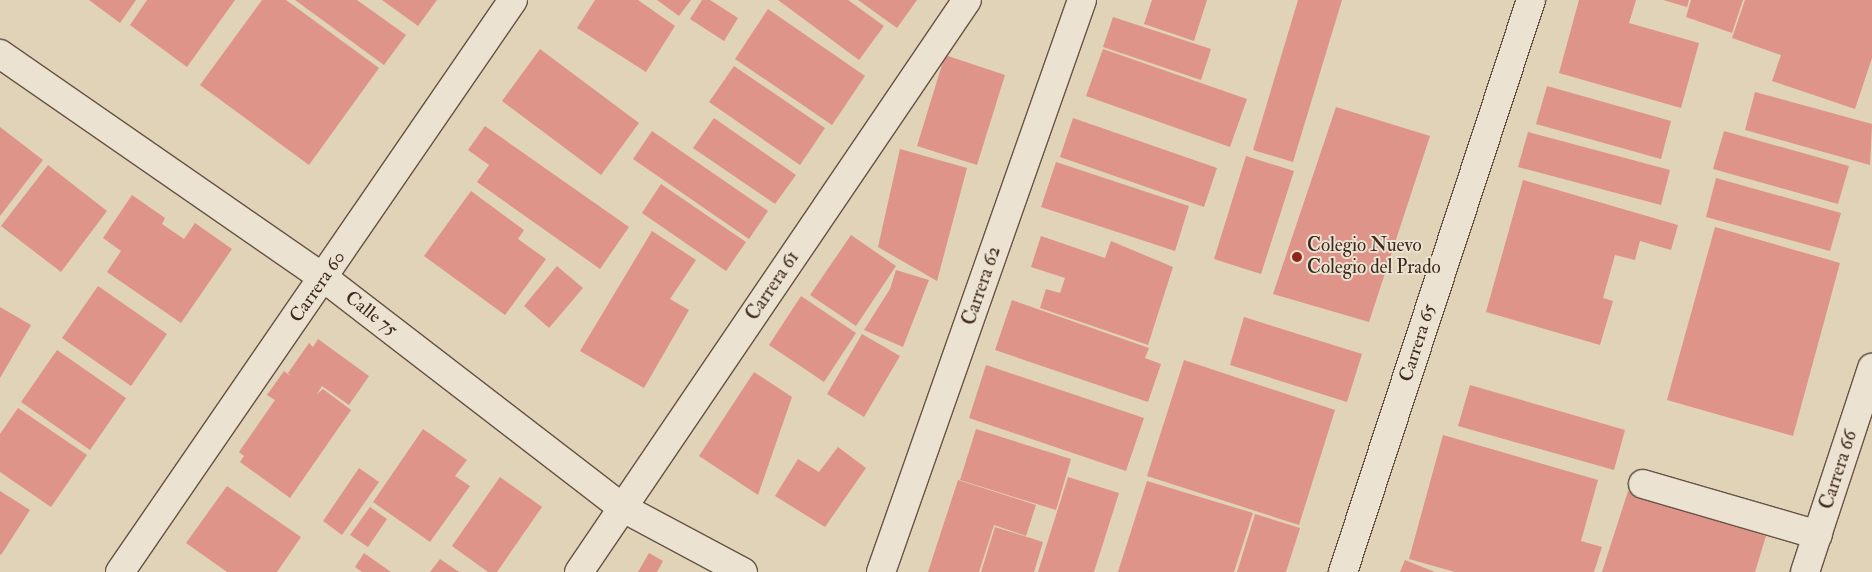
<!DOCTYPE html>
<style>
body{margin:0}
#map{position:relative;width:1872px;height:572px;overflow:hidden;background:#e1d3b8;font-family:"IM FELL Double Pica",serif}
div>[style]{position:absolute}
.building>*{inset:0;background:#de9489}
.roads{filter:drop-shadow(1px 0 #665344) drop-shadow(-1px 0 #665344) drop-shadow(0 1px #665344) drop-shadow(0 -1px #665344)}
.minor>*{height:28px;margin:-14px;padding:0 14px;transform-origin:14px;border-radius:14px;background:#ece2d1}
.dots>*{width:14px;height:14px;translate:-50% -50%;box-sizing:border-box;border:2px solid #ece2d1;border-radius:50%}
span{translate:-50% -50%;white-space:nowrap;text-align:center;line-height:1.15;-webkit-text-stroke:4px #ece2d1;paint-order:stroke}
.poi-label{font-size:19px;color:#3d281d}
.left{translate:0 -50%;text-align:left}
.street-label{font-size:19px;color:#3d281d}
</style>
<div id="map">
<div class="building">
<i style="clip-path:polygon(89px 0,136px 0,120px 23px)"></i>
<i style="clip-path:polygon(147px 0,235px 0,187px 67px,130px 25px)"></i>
<i style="clip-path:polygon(262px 0,286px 0,379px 68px,309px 165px,200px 85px)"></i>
<i style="clip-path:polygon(295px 0,357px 0,406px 35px,384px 65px)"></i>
<i style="clip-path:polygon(382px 0,437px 0,418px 26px)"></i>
<i style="clip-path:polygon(595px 0,638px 0,675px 26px,646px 72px,577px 28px)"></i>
<i style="clip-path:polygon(657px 0,691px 0,679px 16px)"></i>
<i style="clip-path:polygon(702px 0,710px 0,738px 18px,724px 41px,690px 19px)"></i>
<i style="clip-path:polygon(778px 0,848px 0,884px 26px,859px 60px)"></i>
<i style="clip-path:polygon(858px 0,917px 0,897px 28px)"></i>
<i style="clip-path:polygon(1152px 0,1207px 0,1194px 41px,1144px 24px)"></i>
<i style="clip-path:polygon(1298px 0,1342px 0,1293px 162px,1253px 150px)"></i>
<i style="clip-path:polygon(1579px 0,1636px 0,1629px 23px,1699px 43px,1681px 108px,1559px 73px)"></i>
<i style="clip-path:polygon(1663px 0,1689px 0,1687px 7px)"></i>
<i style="clip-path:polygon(1691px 0,1743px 0,1732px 33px,1686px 17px)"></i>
<i style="clip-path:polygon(1745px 0,1872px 0,1872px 58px,1855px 109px,1772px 81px,1781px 55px,1732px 38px)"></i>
<i style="clip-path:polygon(768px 9px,865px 76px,832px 125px,735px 59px)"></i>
<i style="clip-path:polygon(1113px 17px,1211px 49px,1201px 80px,1103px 47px)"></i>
<i style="clip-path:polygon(540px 49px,639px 123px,601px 175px,502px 101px)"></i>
<i style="clip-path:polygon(1103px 49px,1247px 99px,1230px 147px,1086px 96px)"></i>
<i style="clip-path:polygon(945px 55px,1005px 75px,977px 165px,917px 146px)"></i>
<i style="clip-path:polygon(734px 66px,825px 128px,800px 165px,709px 102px)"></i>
<i style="clip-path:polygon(1547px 86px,1671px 121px,1661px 159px,1536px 124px)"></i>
<i style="clip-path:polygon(1755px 92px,1872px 124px,1870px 165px,1745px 130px)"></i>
<i style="clip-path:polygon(1336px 107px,1430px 136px,1369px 322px,1273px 294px)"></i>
<i style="clip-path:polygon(714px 118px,796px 175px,775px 204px,693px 148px)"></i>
<i style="clip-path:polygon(1073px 118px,1217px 168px,1204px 207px,1060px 157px)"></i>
<i style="clip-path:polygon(485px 126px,629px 227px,600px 269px,477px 182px,489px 165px,468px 150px)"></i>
<i style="clip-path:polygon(0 127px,43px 160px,0 216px)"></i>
<i style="clip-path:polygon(652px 131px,768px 211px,749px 239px,633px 159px)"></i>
<i style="clip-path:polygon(1724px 131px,1849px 166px,1838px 204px,1713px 169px)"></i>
<i style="clip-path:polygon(1528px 132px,1670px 170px,1661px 205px,1518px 167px)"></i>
<i style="clip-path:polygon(900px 149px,967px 168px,937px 281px,878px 247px)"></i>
<i style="clip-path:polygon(1246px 156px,1294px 171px,1261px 274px,1214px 259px)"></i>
<i style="clip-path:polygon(1056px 162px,1189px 206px,1175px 251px,1041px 207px)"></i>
<i style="clip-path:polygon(48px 165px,107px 211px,61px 272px,1px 226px)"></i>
<i style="clip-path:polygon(1716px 178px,1841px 213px,1830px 251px,1706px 217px)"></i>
<i style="clip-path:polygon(1523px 180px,1678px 225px,1671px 250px,1640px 241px,1635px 260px,1615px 255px,1603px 298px,1613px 301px,1600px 345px,1486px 312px)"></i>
<i style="clip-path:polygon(661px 184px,746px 242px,726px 271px,642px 213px)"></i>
<i style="clip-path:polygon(471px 191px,524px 230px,518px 239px,546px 259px,505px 315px,424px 256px)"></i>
<i style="clip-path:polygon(132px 195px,165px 218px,162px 224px,184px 239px,195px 223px,232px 249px,181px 323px,107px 272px,121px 251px,103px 238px)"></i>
<i style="clip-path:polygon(1715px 227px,1840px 263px,1793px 436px,1667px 400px)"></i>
<i style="clip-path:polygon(652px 231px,696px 260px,670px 299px,689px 310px,644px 388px,580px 351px)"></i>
<i style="clip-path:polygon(851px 235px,896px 266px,856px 326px,810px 295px)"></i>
<i style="clip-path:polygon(1041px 236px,1105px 258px,1111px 241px,1173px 267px,1148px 345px,1040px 308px,1046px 289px,1060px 293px,1065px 278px,1031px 267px)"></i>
<i style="clip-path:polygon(557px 266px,583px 288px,549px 328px,524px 306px)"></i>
<i style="clip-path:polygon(896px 270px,929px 280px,903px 347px,864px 330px,890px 289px)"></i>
<i style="clip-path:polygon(98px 286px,167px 334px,131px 386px,62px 338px)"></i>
<i style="clip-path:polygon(801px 296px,856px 333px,824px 382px,769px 345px)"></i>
<i style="clip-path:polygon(1012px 300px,1149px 348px,1145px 358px,1161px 364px,1148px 402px,995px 350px)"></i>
<i style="clip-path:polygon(0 307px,31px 325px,0 378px)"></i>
<i style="clip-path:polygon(1244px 317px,1362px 354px,1347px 402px,1230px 365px)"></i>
<i style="clip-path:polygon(862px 334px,900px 356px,864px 417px,827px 394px)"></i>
<i style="clip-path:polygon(318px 339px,369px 376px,349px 405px,322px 386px,317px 394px,323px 389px,351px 410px,290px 498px,240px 462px,244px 456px,239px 452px,275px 400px,267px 395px,284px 371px,292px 377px,288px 373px,309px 343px,313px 347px)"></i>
<i style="clip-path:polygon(57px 350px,126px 398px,90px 450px,21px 402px)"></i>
<i style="clip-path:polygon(1184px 360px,1335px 410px,1299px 525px,1147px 476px)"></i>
<i style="clip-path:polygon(986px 365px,1144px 418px,1126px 471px,969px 418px)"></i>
<i style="clip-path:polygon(754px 372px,792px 397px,758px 495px,699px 456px)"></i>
<i style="clip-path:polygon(1470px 385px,1625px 430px,1614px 470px,1458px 426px)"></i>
<i style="clip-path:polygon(18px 408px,87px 455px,51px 507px,0 472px,0 434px)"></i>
<i style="clip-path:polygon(423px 429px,467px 460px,455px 476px,470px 486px,430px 542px,373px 502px)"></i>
<i style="clip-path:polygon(976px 429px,1071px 459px,1056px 510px,960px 480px)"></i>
<i style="clip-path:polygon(1443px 435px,1598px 480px,1581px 541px,1602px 547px,1594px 572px,1455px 572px,1409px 559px)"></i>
<i style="clip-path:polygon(838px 447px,866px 468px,825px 527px,775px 496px,798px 459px,819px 472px)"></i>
<i style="clip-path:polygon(359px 468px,379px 482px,342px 535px,323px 521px)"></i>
<i style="clip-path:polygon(500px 477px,542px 507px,497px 572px,488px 572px,452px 546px)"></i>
<i style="clip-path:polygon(1068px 477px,1119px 493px,1094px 572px,1038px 572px)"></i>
<i style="clip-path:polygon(958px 480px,1036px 505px,1026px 536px,994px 525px,979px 572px,928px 572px)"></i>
<i style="clip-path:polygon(1147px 481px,1253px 513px,1234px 572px,1118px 572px)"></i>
<i style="clip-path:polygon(227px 486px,301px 537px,277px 572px,227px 572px,186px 543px)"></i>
<i style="clip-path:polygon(0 491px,30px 510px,1px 555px,0 554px)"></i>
<i style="clip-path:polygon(1628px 491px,1766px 536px,1755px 572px,1602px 572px)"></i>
<i style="clip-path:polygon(370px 507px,387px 519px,368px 547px,350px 535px)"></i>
<i style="clip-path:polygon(1255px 514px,1300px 528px,1286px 572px,1237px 572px)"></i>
<i style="clip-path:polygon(995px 527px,1043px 542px,1034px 572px,981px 572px)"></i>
<i style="clip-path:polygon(364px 553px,391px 572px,362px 572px,355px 567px)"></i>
<i style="clip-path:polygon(649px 553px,663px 561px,657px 572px,638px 572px)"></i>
<i style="clip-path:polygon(440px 559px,459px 572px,430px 572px)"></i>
<i style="clip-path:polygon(1405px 560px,1435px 572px,1400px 572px)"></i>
</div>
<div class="roads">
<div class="minor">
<i style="left:0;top:54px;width:394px;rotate:34.7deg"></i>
<i style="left:324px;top:278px;width:377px;rotate:37.6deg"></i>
<i style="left:623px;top:508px;width:136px;rotate:28.1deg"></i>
<i style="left:1643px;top:484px;width:182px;rotate:16.2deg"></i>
<i style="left:120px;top:572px;width:694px;rotate:-55.51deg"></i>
<i style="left:579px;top:572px;width:691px;rotate:-55.85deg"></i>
<i style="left:881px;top:572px;width:606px;rotate:-70.64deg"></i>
<i style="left:1343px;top:572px;width:602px;rotate:-71.81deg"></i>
<i style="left:1805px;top:572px;width:215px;rotate:-71.8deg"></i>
</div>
</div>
<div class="dots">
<i style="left:1297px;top:257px;background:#8f2418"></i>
</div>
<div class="poi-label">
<span class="left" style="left:1307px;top:257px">Colegio Nuevo<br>Colegio del Prado</span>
</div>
<div class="street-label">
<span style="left:773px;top:286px;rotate:-56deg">Carrera 61</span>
<span style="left:982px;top:286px;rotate:-71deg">Carrera 62</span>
<span style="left:318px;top:287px;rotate:-55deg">Carrera 60</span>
<span style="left:371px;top:314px;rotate:38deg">Calle 75</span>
<span style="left:1418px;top:343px;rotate:-72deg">Carrera 65</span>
<span style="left:1839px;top:470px;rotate:-72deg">Carrera 66</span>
</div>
</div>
